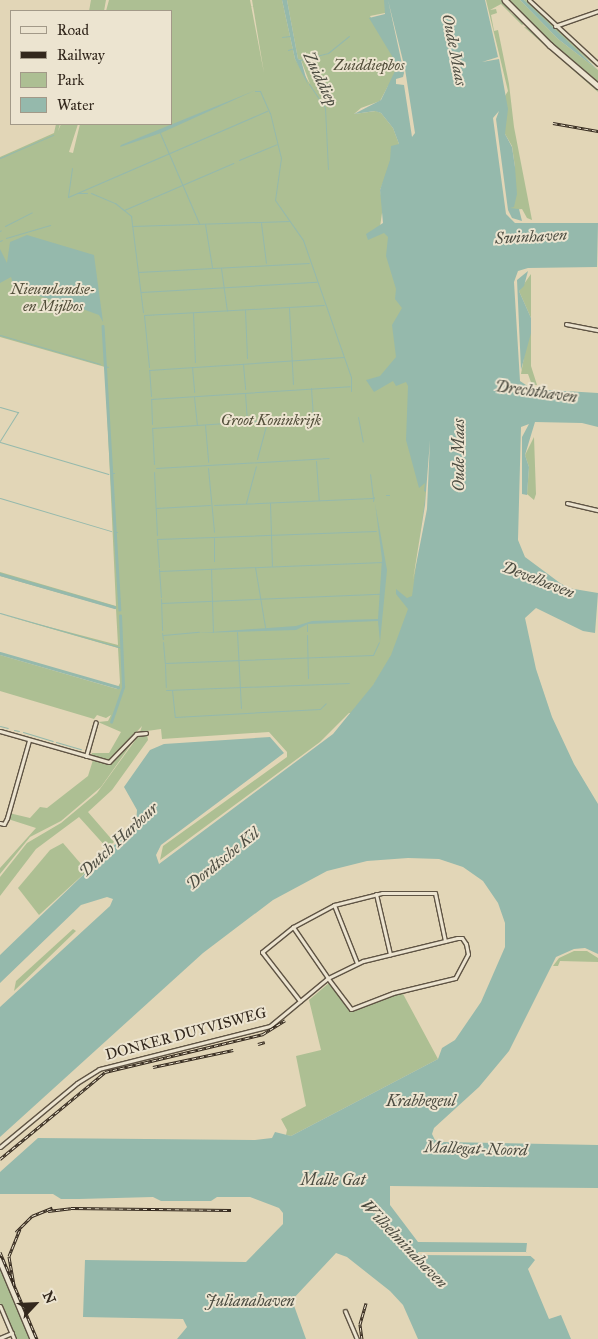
<!DOCTYPE html>
<style>
body{margin:0}
#map{position:relative;width:598px;height:1339px;overflow:hidden;background:#e2d6b7;font-family:"IM FELL Great Primer",serif}
div>[style]{position:absolute}
.green>*{inset:0;background:#adbf93}
.water>*{inset:0;background:#95b9ac}
.pier>*{inset:0;background:#e2d6b7}
.stream>*{height:1px;margin:-0.5px;padding:0 0.5px;transform-origin:0.5px;border-radius:0.5px;background:#95b9ac}
.canal>*{height:2.5px;margin:-1.25px;padding:0 1.25px;transform-origin:1.25px;border-radius:1.25px;background:#95b9ac}
.roads{filter:drop-shadow(1px 0 #5f5444) drop-shadow(-1px 0 #5f5444) drop-shadow(0 1px #5f5444) drop-shadow(0 -1px #5f5444)}
.street>*{height:3px;margin:-1.5px;padding:0 1.5px;transform-origin:1.5px;border-radius:1.5px;background:#ece4d0}
.secondary>*{height:4.5px;margin:-2.25px;padding:0 2.25px;transform-origin:2.25px;border-radius:2.25px;background:#ece4d0}
.rail>*{height:3px;margin-top:-1.5px;transform-origin:0;background:repeating-linear-gradient(90deg,#ece4d0 0 4px,#33281d 0 8px);box-sizing:border-box;border-block:1px solid #33281d}
span{translate:-50% -50%;white-space:nowrap;text-align:center;line-height:1.15;-webkit-text-stroke:4px #ece4d0;paint-order:stroke}
.park-label{font-size:15px;color:#524e3a;font-style:italic}
.street-label{font-size:15px;color:#33281d}
.water-label{font-size:16px;color:#4c4c41;font-style:italic}
.legend{position:absolute;left:10px;top:10px;width:162px;height:115px;box-sizing:border-box;background:#ece4d0;border:1px solid #a29988;margin:0;padding:6px 9px;list-style:none;font-size:15px;color:#33281d}
.legend li{display:flex;align-items:center;gap:10px;height:25px}
.legend b{width:25px;border:1px solid #a29988}
.north{position:absolute;left:10px;top:1279px;width:50px;height:50px;-webkit-text-stroke:4px #ece4d0;paint-order:stroke;rotate:65deg;font-size:14px;font-weight:700;line-height:20px;text-align:center;color:#33281d}
.north::after{content:'';display:block;margin:auto;width:18px;height:22px;background:#33281d;clip-path:polygon(50% 0,100% 100%,50% 72%,0 100%)}
</style>
<div id="map">
<div class="green">
<i style="clip-path:polygon(91px 0,106px 0,104px 11px,89px 11px)"></i>
<i style="clip-path:polygon(evenodd,109px 0,250px 0,264px 73px,252px 0,282px 0,295px 59px,310px 84px,301px 60px,298px 59px,287px 0,388px 0,404px 73px,388px 86px,380px 101px,361px 108px,354px 114px,376px 111px,381px 113px,393px 128px,399px 144px,380px 190px,383px 206px,380px 227px,428px 219px,434px 446px,412px 607px,389px 664px,353px 713px,349px 713px,320px 742px,160px 860px,163px 846px,287px 757px,287px 752px,269px 732px,162px 739px,161px 729px,140px 732px,142px 726px,112px 759px,106px 760px,91px 756px,92px 753px,109px 753px,121px 732px,98px 722px,108px 721px,111px 715px,106px 718px,97px 715px,94px 719px,0 691px,0 655px,117px 689px,120px 683px,118px 648px,0 614px,118px 645px,116px 609px,0 576px,0 572px,116px 606px,105px 367px,0 337px,0 157px,54px 133px,56px 124px,60px 124px,58px 131px,61px 124px,78px 124px,69px 152px,73px 153px,80px 124px,171px 124px,171px 11px,106px 11px,109px 0,385px 13px,391px 53px,370px 16px,385px 13px)"></i>
<i style="clip-path:polygon(486px 0,504px 0,511px 13px,525px 23px,522px 25px,501px 4px,490px 10px,496px 9px,497px 13px,491px 15px,494px 31px,498px 30px,509px 84px,514px 127px,532px 220px,527px 218px,522px 209px,512px 210px,510px 208px,515px 167px,512px 146px,505px 134px,505px 96px,508px 91px)"></i>
<i style="clip-path:polygon(507px 0,520px 0,558px 39px,598px 70px,598px 84px,551px 45px)"></i>
<i style="clip-path:polygon(524px 0,527px 0,598px 68px,562px 39px)"></i>
<i style="clip-path:polygon(524px 27px,530px 28px,598px 87px,598px 92px)"></i>
<i style="clip-path:polygon(531px 274px,531px 366px,537px 385px,532px 385px,528px 374px,521px 374px,531px 318px,519px 291px)"></i>
<i style="clip-path:polygon(534px 437px,536px 494px,534px 500px,527px 494px,529px 467px,525px 455px)"></i>
<i style="clip-path:polygon(139px 735px,147px 735px,148px 740px,112px 790px,88px 812px,114px 842px,107px 848px,79px 817px,36px 849px,0 896px,0 877px,27px 843px,61px 823px,97px 793px)"></i>
<i style="clip-path:polygon(137px 736px,101px 787px,61px 821px,30px 837px,0 874px,0 868px,36px 828px,8px 819px,9px 813px,30px 818px,40px 807px,47px 808px,88px 776px,93px 760px,113px 762px)"></i>
<i style="clip-path:polygon(63px 843px,87px 871px,39px 915px,18px 888px,50px 850px)"></i>
<i style="clip-path:polygon(73px 929px,76px 931px,14px 991px,16px 981px)"></i>
<i style="clip-path:polygon(574px 951px,587px 951px,598px 958px,598px 962px,560px 961px,558px 966px,553px 966px,559px 958px)"></i>
<i style="clip-path:polygon(329px 983px,350px 1011px,402px 992px,438px 1059px,291px 1136px,286px 1135px,287px 1130px,281px 1119px,306px 1106px,296px 1056px,321px 1050px,309px 1000px)"></i>
<i style="clip-path:polygon(0 1267px,31px 1339px,15px 1339px,0 1303px)"></i>
</div>
<div class="water">
<i style="clip-path:polygon(282px 0,287px 0,298px 59px,301px 60px,308px 85px,295px 59px)"></i>
<i style="clip-path:polygon(384px 0,485px 0,498px 57px,482px 62px,499px 59px,508px 109px,505px 134px,512px 147px,515px 167px,517px 194px,514px 207px,510px 208px,519px 209px,522px 221px,512px 218px,508px 210px,496px 119px,499px 111px,493px 118px,506px 214px,515px 223px,598px 223px,597px 267px,528px 268px,518px 271px,514px 282px,520px 381px,532px 389px,598px 393px,598px 427px,582px 423px,535px 422px,525px 455px,529px 467px,527px 495px,522px 494px,522px 437px,529px 424px,521px 427px,518px 540px,525px 557px,560px 583px,568px 588px,598px 593px,595px 633px,583px 631px,536px 608px,525px 618px,536px 669px,552px 717px,574px 764px,598px 804px,598px 954px,585px 948px,574px 949px,556px 957px,509px 1051px,479px 1087px,434px 1128px,432px 1134px,435px 1140px,444px 1142px,598px 1145px,598px 1188px,390px 1186px,390px 1205px,418px 1242px,527px 1243px,526px 1252px,535px 1260px,528px 1269px,549px 1319px,561px 1315px,571px 1339px,418px 1339px,403px 1305px,390px 1291px,347px 1257px,336px 1253px,292px 1300px,306px 1339px,177px 1339px,187px 1327px,183px 1319px,83px 1317px,85px 1260px,246px 1262px,283px 1224px,283px 1213px,279px 1208px,250px 1197px,217px 1197px,211px 1201px,161px 1201px,153px 1197px,79px 1199px,61px 1199px,53px 1194px,0 1194px,0 1172px,38px 1138px,255px 1140px,272px 1138px,275px 1132px,291px 1136px,438px 1059px,442px 1048px,455px 1040px,481px 1002px,505px 947px,505px 923px,498px 903px,483px 881px,463px 867px,439px 859px,408px 858px,367px 861px,327px 871px,273px 900px,203px 953px,0 1137px,0 1007px,110px 906px,113px 899px,107px 897px,81px 905px,0 983px,0 955px,136px 824px,137px 810px,124px 787px,150px 750px,164px 744px,270px 737px,284px 753px,161px 845px,156px 855px,159px 864px,333px 734px,373px 685px,391px 655px,408px 609px,396px 594px,396px 589px,407px 598px,412px 596px,426px 492px,424px 491px,425px 483px,419px 488px,406px 440px,408px 386px,406px 382px,396px 386px,393px 381px,374px 392px,366px 380px,380px 376px,396px 357px,392px 325px,402px 308px,395px 299px,396px 289px,386px 256px,388px 237px,384px 233px,368px 240px,366px 234px,383px 223px,380px 190px,390px 160px,391px 146px,399px 144px,393px 128px,381px 113px,375px 111px,354px 114px,381px 100px,395px 71px,395px 61px,369px 18px,385px 14px)"></i>
<i style="clip-path:polygon(520px 0,524px 0,598px 70px,558px 39px)"></i>
<i style="clip-path:polygon(256px 90px,161px 133px,120px 147px,121px 145px)"></i>
<i style="clip-path:polygon(27px 235px,94px 255px,103px 322px,99px 315px,66px 303px,15px 290px,11px 277px,0 283px,0 249px,7px 263px,10px 242px)"></i>
<i style="clip-path:polygon(528px 271px,524px 286px,519px 291px,531px 318px,531px 333px,521px 370px,517px 280px)"></i>
<i style="clip-path:polygon(375px 503px,387px 570px,380px 642px,378px 621px,308px 624px,296px 630px,198px 633px,296px 626px,312px 621px,378px 619px,382px 559px)"></i>
</div>
<div class="pier">
<i style="clip-path:polygon(388px 0,405px 69px,415px 133px,412px 137px,404px 85px,396px 84px,396px 79px,403px 77px,404px 73px)"></i>
<i style="clip-path:polygon(430px 440px,427px 509px,413px 580px,425px 505px)"></i>
<i style="clip-path:polygon(418px 1252px,526px 1252px,533px 1256px,418px 1255px)"></i>
</div>
<div class="stream">
<i style="left:282px;top:37px;width:8px;rotate:-7deg"></i>
<i style="left:288px;top:50px;width:6px;rotate:-18deg"></i>
<i style="left:300px;top:60px;width:29px;rotate:-14deg"></i>
<i style="left:328px;top:53px;width:27px;rotate:-39deg"></i>
<i style="left:309px;top:84px;width:29px;rotate:56deg"></i>
<i style="left:325px;top:108px;width:61px;rotate:87.2deg"></i>
<i style="left:255px;top:91px;width:5px"></i>
<i style="left:260px;top:91px;width:24px;rotate:66deg"></i>
<i style="left:270px;top:113px;width:46px;rotate:76.3deg"></i>
<i style="left:281px;top:158px;width:42px;rotate:98.1deg"></i>
<i style="left:275px;top:200px;width:49px;rotate:55deg"></i>
<i style="left:303px;top:240px;width:145px;rotate:70.7deg"></i>
<i style="left:351px;top:377px;width:14px;rotate:90deg"></i>
<i style="left:160px;top:133px;width:98px;rotate:66.6deg"></i>
<i style="left:0;top:158px;width:58px;rotate:-23.5deg"></i>
<i style="left:239px;top:160px;width:41px;rotate:-22.8deg"></i>
<i style="left:72px;top:168px;width:29px;rotate:98deg"></i>
<i style="left:68px;top:197px;width:217px;rotate:-23.4deg"></i>
<i style="left:77px;top:193px;width:10px"></i>
<i style="left:91px;top:193px;width:26px;rotate:23deg"></i>
<i style="left:115px;top:203px;width:21px;rotate:39deg"></i>
<i style="left:131px;top:216px;width:97px;rotate:82.9deg"></i>
<i style="left:124px;top:210px;width:119px;rotate:-23.3deg"></i>
<i style="left:261px;top:223px;width:40px;rotate:82.9deg"></i>
<i style="left:205px;top:224px;width:44px;rotate:80.8deg"></i>
<i style="left:5px;top:226px;width:30px;rotate:-27deg"></i>
<i style="left:132px;top:226px;width:157px;rotate:-1.8deg"></i>
<i style="left:0;top:231px;width:1px;rotate:-45deg"></i>
<i style="left:6px;top:238px;width:46px;rotate:-16.5deg"></i>
<i style="left:0;top:241px;width:2px;rotate:-27deg"></i>
<i style="left:221px;top:268px;width:43px;rotate:82.1deg"></i>
<i style="left:138px;top:272px;width:171px;rotate:-3deg"></i>
<i style="left:141px;top:292px;width:176px;rotate:-3.3deg"></i>
<i style="left:289px;top:308px;width:76px;rotate:87deg"></i>
<i style="left:245px;top:310px;width:48px;rotate:87.6deg"></i>
<i style="left:193px;top:313px;width:49px;rotate:87.7deg"></i>
<i style="left:0;top:335px;width:104px;rotate:16.2deg"></i>
<i style="left:243px;top:364px;width:25px;rotate:85deg"></i>
<i style="left:105px;top:366px;width:3px;rotate:18deg"></i>
<i style="left:149px;top:367px;width:52px;rotate:-95.5deg"></i>
<i style="left:144px;top:315px;width:180px;rotate:-3.2deg"></i>
<i style="left:192px;top:367px;width:25px;rotate:85deg"></i>
<i style="left:245px;top:393px;width:29px;rotate:86deg"></i>
<i style="left:151px;top:396px;width:26px;rotate:-94deg"></i>
<i style="left:149px;top:370px;width:195px;rotate:-3.8deg"></i>
<i style="left:194px;top:397px;width:28px;rotate:84deg"></i>
<i style="left:0;top:407px;width:19px;rotate:16deg"></i>
<i style="left:18px;top:412px;width:34px;rotate:122deg"></i>
<i style="left:358px;top:417px;width:25px;rotate:79deg"></i>
<i style="left:152px;top:424px;width:25px;rotate:-92deg"></i>
<i style="left:151px;top:399px;width:199px;rotate:-3.7deg"></i>
<i style="left:205px;top:425px;width:37px;rotate:85deg"></i>
<i style="left:0;top:442px;width:113px;rotate:16.5deg"></i>
<i style="left:257px;top:459px;width:39px;rotate:-75deg"></i>
<i style="left:316px;top:461px;width:39px;rotate:86deg"></i>
<i style="left:154px;top:464px;width:36px;rotate:-93deg"></i>
<i style="left:152px;top:428px;width:161px;rotate:-3.9deg"></i>
<i style="left:313px;top:417px;width:29px;rotate:-94deg"></i>
<i style="left:156px;top:468px;width:173px;rotate:-3.3deg"></i>
<i style="left:208px;top:468px;width:64px;rotate:84.6deg"></i>
<i style="left:154px;top:472px;width:63px;rotate:87.3deg"></i>
<i style="left:112px;top:473px;width:2px"></i>
<i style="left:386px;top:495px;width:3px"></i>
<i style="left:0;top:498px;width:116px;rotate:16.6deg"></i>
<i style="left:373px;top:501px;width:4px;rotate:-76deg"></i>
<i style="left:246px;top:503px;width:38px;rotate:-75deg"></i>
<i style="left:270px;top:503px;width:63px;rotate:88.2deg"></i>
<i style="left:214px;top:505px;width:159px;rotate:-2.5deg"></i>
<i style="left:373px;top:498px;width:24px;rotate:-97deg"></i>
<i style="left:156px;top:508px;width:54px;rotate:-3.2deg"></i>
<i style="left:115px;top:532px;width:2px"></i>
<i style="left:214px;top:538px;width:23px;rotate:90deg"></i>
<i style="left:159px;top:567px;width:28px;rotate:-94deg"></i>
<i style="left:157px;top:539px;width:219px;rotate:-2.1deg"></i>
<i style="left:255px;top:567px;width:61px;rotate:80.5deg"></i>
<i style="left:159px;top:569px;width:28px;rotate:86deg"></i>
<i style="left:211px;top:569px;width:63px;rotate:88.2deg"></i>
<i style="left:159px;top:571px;width:224px;rotate:-2.3deg"></i>
<i style="left:161px;top:599px;width:31px;rotate:88deg"></i>
<i style="left:161px;top:603px;width:219px;rotate:-2.4deg"></i>
<i style="left:0;top:613px;width:127px;rotate:16deg"></i>
<i style="left:307px;top:624px;width:7px;rotate:90deg"></i>
<i style="left:237px;top:632px;width:76px;rotate:87deg"></i>
<i style="left:162px;top:633px;width:6px;rotate:81deg"></i>
<i style="left:163px;top:635px;width:36px;rotate:-5deg"></i>
<i style="left:307px;top:635px;width:43px;rotate:88.7deg"></i>
<i style="left:163px;top:642px;width:21px;rotate:85deg"></i>
<i style="left:165px;top:663px;width:208px;rotate:-2.2deg"></i>
<i style="left:373px;top:655px;width:14px;rotate:-65deg"></i>
<i style="left:165px;top:664px;width:23px;rotate:88deg"></i>
<i style="left:166px;top:690px;width:183px;rotate:-2.2deg"></i>
<i style="left:172px;top:690px;width:27px;rotate:84deg"></i>
<i style="left:175px;top:717px;width:145px;rotate:-3.2deg"></i>
<i style="left:320px;top:709px;width:8px;rotate:-45deg"></i>
<i style="left:0;top:726px;width:8px;rotate:14deg"></i>
<i style="left:14px;top:730px;width:5px;rotate:11deg"></i>
<i style="left:23px;top:732px;width:31px;rotate:17deg"></i>
<i style="left:56px;top:742px;width:26px;rotate:16deg"></i>
</div>
<div class="canal">
<i style="left:103px;top:326px;width:284px;rotate:86.6deg"></i>
<i style="left:0;top:574px;width:119px;rotate:16.1deg"></i>
<i style="left:0;top:653px;width:123px;rotate:16.1deg"></i>
<i style="left:111px;top:722px;width:37px;rotate:-71deg"></i>
<i style="left:123px;top:687px;width:71px;rotate:-92.4deg"></i>
</div>
<div class="roads">
<div class="street">
<i style="left:529px;top:0;width:94px;rotate:42.8deg"></i>
<i style="left:555px;top:26px;width:46px;rotate:-19.2deg"></i>
<i style="left:566px;top:324px;width:33px;rotate:11deg"></i>
<i style="left:567px;top:503px;width:32px;rotate:13deg"></i>
<i style="left:0;top:731px;width:113px;rotate:15.9deg"></i>
<i style="left:109px;top:762px;width:39px;rotate:-46deg"></i>
<i style="left:136px;top:734px;width:10px;rotate:-6deg"></i>
<i style="left:86px;top:756px;width:35px;rotate:-74deg"></i>
<i style="left:0;top:823px;width:4px;rotate:14deg"></i>
<i style="left:4px;top:824px;width:7px;rotate:-63deg"></i>
<i style="left:7px;top:818px;width:81px;rotate:-74.2deg"></i>
<i style="left:376px;top:894px;width:62px;rotate:76.9deg"></i>
<i style="left:334px;top:905px;width:62px;rotate:68.4deg"></i>
<i style="left:300px;top:1001px;width:62px;rotate:-127.8deg"></i>
<i style="left:262px;top:952px;width:40px;rotate:-39deg"></i>
<i style="left:293px;top:927px;width:47px;rotate:-28.2deg"></i>
<i style="left:334px;top:905px;width:49px;rotate:-14deg"></i>
<i style="left:382px;top:893px;width:53px"></i>
<i style="left:435px;top:893px;width:49px;rotate:78.2deg"></i>
<i style="left:0;top:1147px;width:100px;rotate:-39.7deg"></i>
<i style="left:77px;top:1083px;width:26px;rotate:-32deg"></i>
<i style="left:99px;top:1069px;width:176px;rotate:-14.1deg"></i>
<i style="left:270px;top:1026px;width:75px;rotate:-39.6deg"></i>
<i style="left:328px;top:978px;width:39px;rotate:-26deg"></i>
<i style="left:363px;top:961px;width:97px;rotate:-13.7deg"></i>
<i style="left:457px;top:938px;width:5px"></i>
<i style="left:462px;top:938px;width:7px;rotate:56deg"></i>
<i style="left:466px;top:944px;width:10px;rotate:79deg"></i>
<i style="left:468px;top:954px;width:27px;rotate:118deg"></i>
<i style="left:455px;top:978px;width:64px;rotate:166.4deg"></i>
<i style="left:393px;top:993px;width:45px;rotate:159.1deg"></i>
<i style="left:351px;top:1009px;width:39px;rotate:-127deg"></i>
<i style="left:328px;top:978px;width:62px;rotate:-124.5deg"></i>
<i style="left:0;top:1306px;width:36px;rotate:67deg"></i>
<i style="left:345px;top:1311px;width:30px;rotate:67deg"></i>
<i style="left:0;top:1338px;width:13px;rotate:-23deg"></i>
</div>
<div class="secondary">
<i style="left:505px;top:0;width:64px;rotate:45deg"></i>
<i style="left:550px;top:45px;width:63px;rotate:40.5deg"></i>
<i style="left:0;top:1260px;width:86px;rotate:67.3deg"></i>
</div>
</div>
<div class="rail">
<i style="left:553px;top:123px;width:46px;rotate:10.1deg"></i>
<i style="left:258px;top:1044px;width:7px;rotate:-16deg"></i>
<i style="left:153px;top:1067px;width:82px;rotate:-12deg"></i>
<i style="left:0;top:1159px;width:136px;rotate:-39.6deg"></i>
<i style="left:105px;top:1072px;width:163px;rotate:-13.5deg"></i>
<i style="left:263px;top:1034px;width:26px;rotate:-32deg"></i>
<i style="left:48px;top:1211px;width:23px;rotate:-7deg"></i>
<i style="left:71px;top:1208px;width:160px;rotate:0.7deg"></i>
<i style="left:16px;top:1232px;width:23px;rotate:-45deg"></i>
<i style="left:32px;top:1216px;width:22px;rotate:-22deg"></i>
<i style="left:0;top:1252px;width:95px;rotate:67deg"></i>
<i style="left:14px;top:1285px;width:29px;rotate:-100deg"></i>
<i style="left:9px;top:1256px;width:29px;rotate:-68deg"></i>
<i style="left:362px;top:1339px;width:15px;rotate:-98deg"></i>
<i style="left:360px;top:1324px;width:22px;rotate:-74deg"></i>
</div>
<div class="park-label">
<span style="left:369px;top:66px">Zuiddiepbos</span>
<span style="left:53px;top:298px">Nieuwlandse-<br>en Mijlbos</span>
<span style="left:271px;top:421px">Groot Koninkrijk</span>
</div>
<div class="street-label">
<span style="left:186px;top:1034px;rotate:-15deg">DONKER DUYVISWEG</span>
</div>
<div class="water-label">
<span style="left:454px;top:50px;rotate:79deg">Oude Maas</span>
<span style="left:320px;top:79px;rotate:65deg">Zuiddiep</span>
<span style="left:531px;top:237px;rotate:-3deg">Swinhaven</span>
<span style="left:536px;top:392px;rotate:8deg">Drechthaven</span>
<span style="left:459px;top:455px;rotate:-90deg">Oude Maas</span>
<span style="left:538px;top:580px;rotate:21deg">Develhaven</span>
<span style="left:119px;top:840px;rotate:-43deg">Dutch Harbour</span>
<span style="left:223px;top:859px;rotate:-39deg">Dordtsche Kil</span>
<span style="left:421px;top:1101px">Krabbegeul</span>
<span style="left:476px;top:1149px;rotate:2deg">Mallegat-Noord</span>
<span style="left:333px;top:1180px">Malle Gat</span>
<span style="left:404px;top:1244px;rotate:46deg">Wilhelminahaven</span>
<span style="left:250px;top:1301px">Julianahaven</span>
</div>
<ul class="legend">
<li><b style="height:6px;background:#ece4d0"></b>Road</li>
<li><b style="height:6px;background:#33281d"></b>Railway</li>
<li><b style="height:14px;background:#adbf93"></b>Park</li>
<li><b style="height:14px;background:#95b9ac"></b>Water</li>
</ul>
<div class="north">N</div>
</div>
